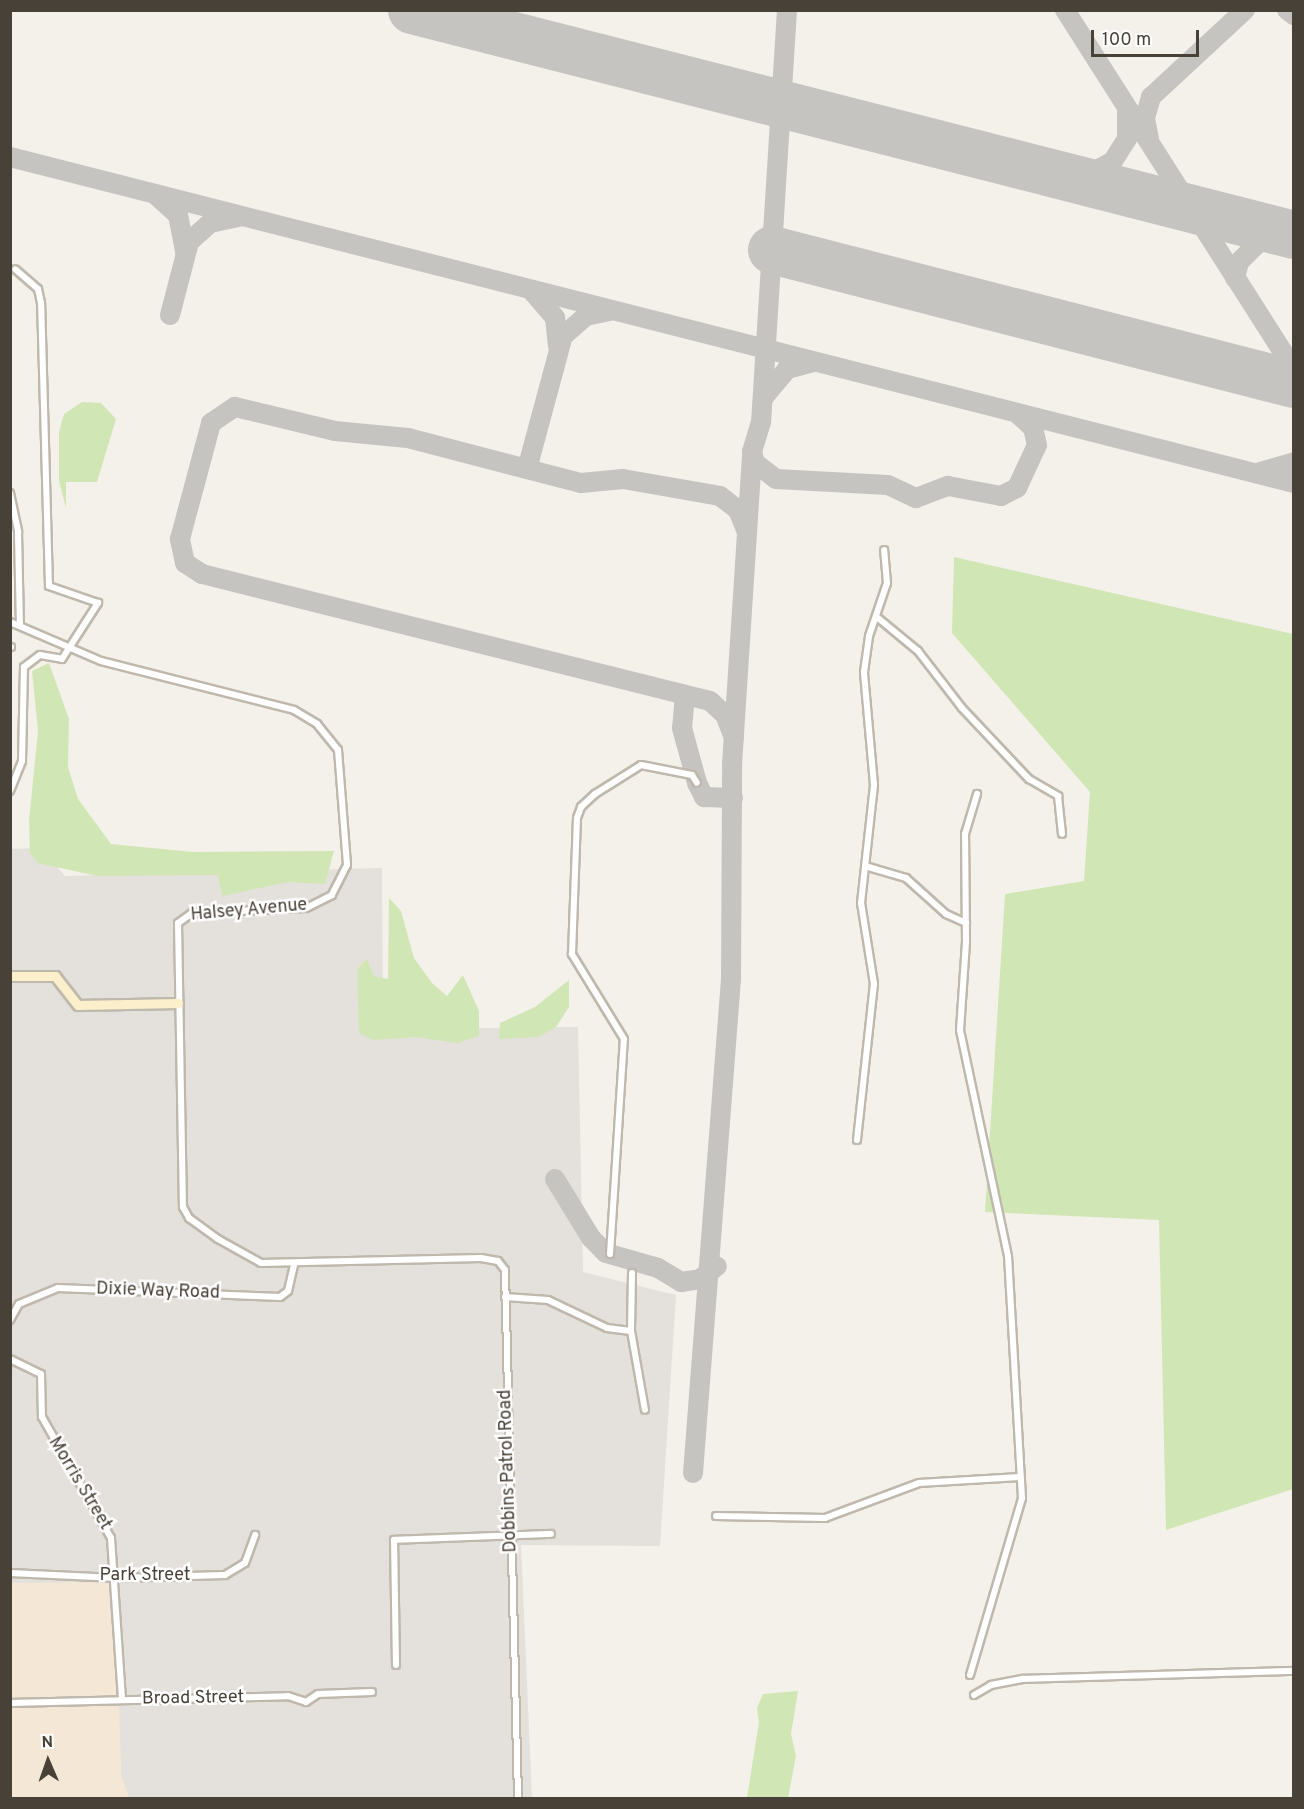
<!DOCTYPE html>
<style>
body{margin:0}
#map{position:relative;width:1304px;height:1809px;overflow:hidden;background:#f4f1ea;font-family:Overpass,sans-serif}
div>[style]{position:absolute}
.commercial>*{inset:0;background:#f5e7d6}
.industrial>*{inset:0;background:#e4e0db}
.green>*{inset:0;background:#d1e6b5}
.taxiway>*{height:20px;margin:-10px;padding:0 10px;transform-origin:10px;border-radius:10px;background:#c6c4c1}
.runway>*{height:48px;margin:-24px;padding:0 24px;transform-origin:24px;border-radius:24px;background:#c6c4c1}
.roads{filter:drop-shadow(2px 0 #bfb8ad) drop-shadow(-2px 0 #bfb8ad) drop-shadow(0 2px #bfb8ad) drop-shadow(0 -2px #bfb8ad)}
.street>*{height:6px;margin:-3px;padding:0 3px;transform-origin:3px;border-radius:3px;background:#fff}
.secondary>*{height:9px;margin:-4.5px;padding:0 4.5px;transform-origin:4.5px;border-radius:4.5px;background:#fcf0cc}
span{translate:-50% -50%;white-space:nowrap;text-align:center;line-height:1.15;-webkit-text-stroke:5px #fff;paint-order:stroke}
.street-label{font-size:18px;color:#484138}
.frame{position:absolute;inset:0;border:12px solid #484138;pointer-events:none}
.north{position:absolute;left:18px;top:1731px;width:60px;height:60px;-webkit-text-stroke:4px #fff;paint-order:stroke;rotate:358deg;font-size:16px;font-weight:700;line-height:24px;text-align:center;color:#484138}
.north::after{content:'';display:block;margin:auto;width:21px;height:27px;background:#484138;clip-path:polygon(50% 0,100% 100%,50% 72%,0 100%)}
.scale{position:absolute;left:1091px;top:30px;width:108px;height:27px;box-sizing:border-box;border:3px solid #484138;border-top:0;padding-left:8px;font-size:18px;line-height:21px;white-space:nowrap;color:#484138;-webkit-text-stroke:4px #fff;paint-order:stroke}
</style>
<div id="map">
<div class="commercial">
<i style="clip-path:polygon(125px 1573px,399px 1798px,11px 1798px,10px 1577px)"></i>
</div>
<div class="industrial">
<i style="clip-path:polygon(41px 848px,65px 876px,382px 868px,383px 1029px,578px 1027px,583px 1272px,676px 1295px,660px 1546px,521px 1545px,532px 1798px,129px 1798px,121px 1775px,116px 1582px,11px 1583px,10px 849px)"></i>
</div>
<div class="green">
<i style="clip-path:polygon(82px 402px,101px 403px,116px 419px,97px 482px,66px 482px,66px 508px,59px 481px,59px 432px,64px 414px)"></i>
<i style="clip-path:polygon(954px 557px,1293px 634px,1293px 1489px,1166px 1530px,1159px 1220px,985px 1212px,1005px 894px,1084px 881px,1090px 792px,952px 633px)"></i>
<i style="clip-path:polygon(49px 663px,69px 719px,68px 767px,78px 799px,111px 844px,193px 852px,334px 851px,325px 884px,288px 882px,222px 896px,218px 875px,97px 876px,38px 863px,30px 853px,29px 821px,38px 731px,32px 671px)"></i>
<i style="clip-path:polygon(389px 898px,401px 911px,414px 958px,432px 983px,447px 996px,463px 975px,479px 1011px,479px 1036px,457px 1043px,416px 1037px,373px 1040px,359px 1033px,357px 969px,367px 959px,374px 976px,388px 979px)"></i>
<i style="clip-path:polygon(569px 980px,569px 1007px,556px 1027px,538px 1037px,499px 1039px,500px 1023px,535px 1007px)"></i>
<i style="clip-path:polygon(798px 1691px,791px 1734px,796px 1756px,788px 1798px,747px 1798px,759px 1722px,757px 1708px,763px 1694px)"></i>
</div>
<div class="taxiway">
<i style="left:787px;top:10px;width:413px;rotate:93.6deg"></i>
<i style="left:761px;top:422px;width:31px;rotate:107deg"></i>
<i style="left:752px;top:452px;width:11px;rotate:75deg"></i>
<i style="left:755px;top:463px;width:26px;rotate:37deg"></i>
<i style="left:776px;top:479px;width:112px;rotate:3.1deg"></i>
<i style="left:888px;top:485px;width:31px;rotate:25deg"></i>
<i style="left:916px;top:498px;width:34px;rotate:-21deg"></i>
<i style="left:948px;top:486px;width:54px;rotate:10.7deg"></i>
<i style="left:1001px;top:496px;width:18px;rotate:-27deg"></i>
<i style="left:1017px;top:488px;width:47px;rotate:-65.1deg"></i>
<i style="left:1037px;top:445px;width:17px;rotate:-103deg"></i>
<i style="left:1033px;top:428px;width:21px;rotate:-137deg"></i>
<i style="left:1065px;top:10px;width:426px;rotate:57.5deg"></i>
<i style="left:1287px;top:10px;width:9px;rotate:36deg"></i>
<i style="left:1149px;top:139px;width:21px;rotate:-101deg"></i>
<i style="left:1145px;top:118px;width:22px;rotate:-74deg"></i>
<i style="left:1151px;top:97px;width:128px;rotate:-42.8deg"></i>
<i style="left:10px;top:157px;width:1325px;rotate:14.25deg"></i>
<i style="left:1060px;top:175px;width:29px;rotate:-2deg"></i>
<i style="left:1089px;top:174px;width:27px;rotate:-28deg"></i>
<i style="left:1113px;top:161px;width:26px;rotate:-58deg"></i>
<i style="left:1127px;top:139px;width:29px;rotate:-90deg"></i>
<i style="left:157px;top:196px;width:28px;rotate:42deg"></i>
<i style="left:178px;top:215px;width:38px;rotate:79deg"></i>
<i style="left:1186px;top:198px;width:34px;rotate:30deg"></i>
<i style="left:1168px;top:203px;width:31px;rotate:29deg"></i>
<i style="left:1235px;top:278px;width:16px;rotate:-76deg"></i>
<i style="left:1239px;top:262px;width:27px;rotate:-45deg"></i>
<i style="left:1258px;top:243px;width:37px;rotate:-13deg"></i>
<i style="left:531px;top:290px;width:37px;rotate:49deg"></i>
<i style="left:555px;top:318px;width:28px;rotate:84deg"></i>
<i style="left:170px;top:315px;width:75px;rotate:-75.4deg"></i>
<i style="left:189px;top:242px;width:28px;rotate:-42deg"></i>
<i style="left:210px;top:223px;width:29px;rotate:-12deg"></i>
<i style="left:763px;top:398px;width:38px;rotate:-50deg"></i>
<i style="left:787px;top:369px;width:28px;rotate:-15deg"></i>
<i style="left:527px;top:469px;width:138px;rotate:-74.9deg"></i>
<i style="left:563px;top:336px;width:30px;rotate:-41deg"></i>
<i style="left:586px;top:316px;width:24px;rotate:-12deg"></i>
<i style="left:1260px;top:472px;width:35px;rotate:-16deg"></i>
<i style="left:685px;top:695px;width:33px;rotate:95deg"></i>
<i style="left:682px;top:728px;width:57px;rotate:74.7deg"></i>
<i style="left:697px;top:783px;width:16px;rotate:63deg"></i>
<i style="left:704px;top:797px;width:29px;rotate:2deg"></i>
<i style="left:734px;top:738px;width:25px;rotate:-111deg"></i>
<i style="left:725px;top:715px;width:21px;rotate:-137deg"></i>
<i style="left:710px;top:701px;width:524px;rotate:-165.96deg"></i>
<i style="left:202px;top:574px;width:20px;rotate:-147deg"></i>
<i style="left:185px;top:563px;width:25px;rotate:-102deg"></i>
<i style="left:180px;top:539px;width:120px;rotate:-75deg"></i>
<i style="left:211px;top:423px;width:29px;rotate:-34deg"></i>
<i style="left:235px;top:407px;width:103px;rotate:13.5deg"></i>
<i style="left:335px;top:431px;width:73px;rotate:5.5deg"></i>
<i style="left:408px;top:438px;width:179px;rotate:14.6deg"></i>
<i style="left:581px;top:483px;width:42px;rotate:-5.4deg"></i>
<i style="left:623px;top:479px;width:98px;rotate:9.9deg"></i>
<i style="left:720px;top:496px;width:23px;rotate:38deg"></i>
<i style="left:738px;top:510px;width:24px;rotate:68deg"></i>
<i style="left:555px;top:1179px;width:69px;rotate:58.6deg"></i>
<i style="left:591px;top:1238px;width:21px;rotate:45deg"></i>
<i style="left:606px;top:1253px;width:54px;rotate:16.1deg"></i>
<i style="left:658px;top:1268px;width:27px;rotate:31deg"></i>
<i style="left:681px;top:1282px;width:19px;rotate:-9deg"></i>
<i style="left:700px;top:1279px;width:21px;rotate:-37deg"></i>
<i style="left:693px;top:1473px;width:495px;rotate:-85.6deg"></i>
<i style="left:731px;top:979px;width:214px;rotate:-89.7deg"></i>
<i style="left:732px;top:765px;width:314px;rotate:-86.3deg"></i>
</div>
<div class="runway">
<i style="left:412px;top:10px;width:910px;rotate:14.31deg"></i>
<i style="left:772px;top:250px;width:539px;rotate:14.4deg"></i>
</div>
<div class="roads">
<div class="street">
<i style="left:10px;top:493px;width:40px;rotate:78deg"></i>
<i style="left:18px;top:532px;width:93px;rotate:88.8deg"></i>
<i style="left:878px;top:618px;width:52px;rotate:39.5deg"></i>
<i style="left:918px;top:651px;width:72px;rotate:52.3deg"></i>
<i style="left:962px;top:708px;width:98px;rotate:46.7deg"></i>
<i style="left:1029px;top:779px;width:34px;rotate:30deg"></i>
<i style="left:1058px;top:796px;width:38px;rotate:84deg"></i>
<i style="left:10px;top:622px;width:99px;rotate:23.2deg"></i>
<i style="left:101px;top:661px;width:199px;rotate:14.2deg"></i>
<i style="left:294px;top:710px;width:27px;rotate:31deg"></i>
<i style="left:317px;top:724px;width:33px;rotate:51deg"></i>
<i style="left:338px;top:750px;width:115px;rotate:85.5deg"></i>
<i style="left:347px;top:865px;width:34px;rotate:117deg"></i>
<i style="left:332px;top:895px;width:29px;rotate:153deg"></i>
<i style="left:306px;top:908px;width:114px;rotate:177.5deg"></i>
<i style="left:192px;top:913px;width:17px;rotate:144deg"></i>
<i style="left:178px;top:923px;width:284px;rotate:89deg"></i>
<i style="left:183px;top:1207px;width:13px;rotate:61deg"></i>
<i style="left:189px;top:1218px;width:36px;rotate:36deg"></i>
<i style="left:218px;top:1239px;width:49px;rotate:29.2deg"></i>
<i style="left:261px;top:1263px;width:220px;rotate:-1.3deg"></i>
<i style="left:481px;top:1258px;width:17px;rotate:10deg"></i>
<i style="left:498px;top:1261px;width:11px;rotate:52deg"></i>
<i style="left:505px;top:1270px;width:528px;rotate:88.59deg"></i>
<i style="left:10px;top:647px;width:1px"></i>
<i style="left:10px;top:791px;width:32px;rotate:-68deg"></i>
<i style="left:22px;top:761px;width:94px;rotate:-88.8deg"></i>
<i style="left:24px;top:667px;width:20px;rotate:-37deg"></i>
<i style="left:40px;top:655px;width:22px;rotate:10deg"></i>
<i style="left:62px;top:659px;width:67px;rotate:-57.3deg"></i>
<i style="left:98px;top:603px;width:52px;rotate:-160.9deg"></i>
<i style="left:49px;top:586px;width:283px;rotate:-91.6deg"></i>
<i style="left:41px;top:303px;width:14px;rotate:-102deg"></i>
<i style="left:38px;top:289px;width:30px;rotate:-139deg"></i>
<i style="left:865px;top:866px;width:43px;rotate:16.3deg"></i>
<i style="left:906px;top:878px;width:54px;rotate:42deg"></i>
<i style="left:946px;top:914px;width:22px;rotate:24deg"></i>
<i style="left:857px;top:1140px;width:157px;rotate:-83.8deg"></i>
<i style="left:874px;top:984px;width:82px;rotate:-99.1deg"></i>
<i style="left:861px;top:903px;width:119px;rotate:-83.7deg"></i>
<i style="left:874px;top:785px;width:113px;rotate:-95.1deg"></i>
<i style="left:864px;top:672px;width:36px;rotate:-82deg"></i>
<i style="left:869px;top:636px;width:56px;rotate:-71.2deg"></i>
<i style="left:887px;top:583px;width:33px;rotate:-95deg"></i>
<i style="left:610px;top:1254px;width:215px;rotate:-86.3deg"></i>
<i style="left:624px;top:1039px;width:100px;rotate:-121.5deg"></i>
<i style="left:572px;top:954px;width:136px;rotate:-87.9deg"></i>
<i style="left:577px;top:818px;width:12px;rotate:-70deg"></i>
<i style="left:581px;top:807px;width:19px;rotate:-43deg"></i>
<i style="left:595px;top:794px;width:54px;rotate:-32.2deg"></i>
<i style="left:641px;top:765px;width:52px;rotate:11.1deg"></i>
<i style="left:692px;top:775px;width:9px;rotate:58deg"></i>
<i style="left:632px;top:1273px;width:58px;rotate:91deg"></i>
<i style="left:631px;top:1331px;width:80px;rotate:80deg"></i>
<i style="left:505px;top:1297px;width:43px;rotate:4deg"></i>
<i style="left:548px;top:1300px;width:65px;rotate:25.4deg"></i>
<i style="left:607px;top:1328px;width:24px;rotate:7deg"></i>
<i style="left:10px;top:1320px;width:18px;rotate:-61deg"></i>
<i style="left:19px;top:1304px;width:42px;rotate:-22.3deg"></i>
<i style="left:58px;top:1288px;width:222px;rotate:2.3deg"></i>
<i style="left:280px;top:1297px;width:10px;rotate:-37deg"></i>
<i style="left:288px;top:1291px;width:28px;rotate:-77deg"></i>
<i style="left:10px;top:1359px;width:34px;rotate:26deg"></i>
<i style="left:41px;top:1374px;width:43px;rotate:88.7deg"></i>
<i style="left:42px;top:1417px;width:139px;rotate:60.3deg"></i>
<i style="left:111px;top:1538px;width:162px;rotate:86.1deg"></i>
<i style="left:716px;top:1516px;width:109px;rotate:1.1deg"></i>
<i style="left:825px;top:1518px;width:100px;rotate:-20.4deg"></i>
<i style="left:919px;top:1483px;width:101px;rotate:-3.4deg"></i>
<i style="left:10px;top:1573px;width:107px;rotate:2.7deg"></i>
<i style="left:117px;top:1578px;width:108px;rotate:-1.6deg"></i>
<i style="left:225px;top:1575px;width:23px;rotate:-31deg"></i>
<i style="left:245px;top:1563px;width:30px;rotate:-70deg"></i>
<i style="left:396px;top:1665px;width:125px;rotate:-90.9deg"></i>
<i style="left:394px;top:1540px;width:157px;rotate:-2.2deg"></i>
<i style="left:970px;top:1675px;width:184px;rotate:-73.6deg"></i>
<i style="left:1022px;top:1498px;width:242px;rotate:-93.3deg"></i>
<i style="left:1008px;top:1256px;width:231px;rotate:-102deg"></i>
<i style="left:960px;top:1030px;width:88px;rotate:-86.1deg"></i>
<i style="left:966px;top:942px;width:108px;rotate:-90.5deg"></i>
<i style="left:965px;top:834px;width:42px;rotate:-73.3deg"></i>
<i style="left:974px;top:1695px;width:20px;rotate:-30deg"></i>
<i style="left:991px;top:1685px;width:33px;rotate:-11deg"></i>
<i style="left:1023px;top:1679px;width:271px;rotate:-1.7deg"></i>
<i style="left:10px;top:1703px;width:278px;rotate:-1.4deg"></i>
<i style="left:288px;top:1696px;width:19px;rotate:18deg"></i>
<i style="left:306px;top:1702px;width:14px;rotate:-34deg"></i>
<i style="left:318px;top:1694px;width:54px;rotate:-2.1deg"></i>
</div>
<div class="secondary">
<i style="left:10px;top:976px;width:45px"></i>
<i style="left:55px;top:976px;width:37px;rotate:52deg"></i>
<i style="left:78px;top:1005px;width:100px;rotate:-1.1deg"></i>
</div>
</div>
<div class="street-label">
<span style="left:249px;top:911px;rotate:-5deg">Halsey Avenue</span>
<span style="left:158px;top:1292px;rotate:2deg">Dixie Way Road</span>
<span style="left:509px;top:1471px;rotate:-92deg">Dobbins Patrol Road</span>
<span style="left:79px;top:1484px;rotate:59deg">Morris Street</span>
<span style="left:145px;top:1576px">Park Street</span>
<span style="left:193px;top:1699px;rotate:-1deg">Broad Street</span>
</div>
<div class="frame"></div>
<div class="north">N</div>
<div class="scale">100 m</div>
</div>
